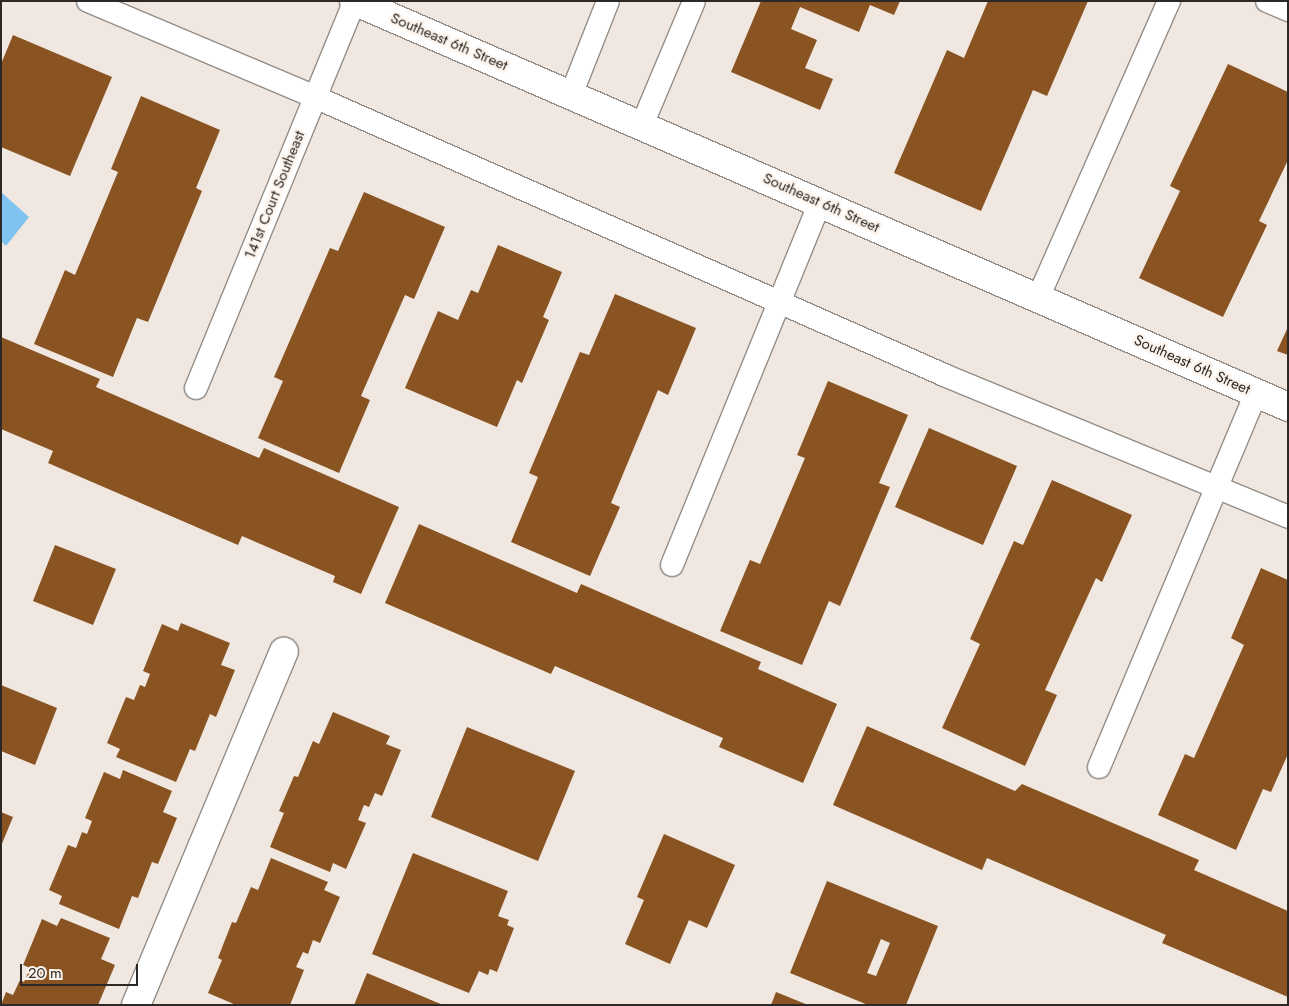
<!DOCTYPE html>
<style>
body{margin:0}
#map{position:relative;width:1289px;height:1006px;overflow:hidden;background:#efe7e0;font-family:Jost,sans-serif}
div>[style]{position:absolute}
.water>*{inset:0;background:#7fc4f1}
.building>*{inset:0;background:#895422}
.roads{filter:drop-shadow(1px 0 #948d87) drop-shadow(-1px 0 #948d87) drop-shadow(0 1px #948d87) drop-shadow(0 -1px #948d87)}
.lane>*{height:22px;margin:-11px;padding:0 11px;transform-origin:11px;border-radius:11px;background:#fff}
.street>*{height:28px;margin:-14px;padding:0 14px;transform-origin:14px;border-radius:14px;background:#fff}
span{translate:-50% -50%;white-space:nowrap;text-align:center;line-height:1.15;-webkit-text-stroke:5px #fdf4ed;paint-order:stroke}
.street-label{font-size:15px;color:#2b2825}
.frame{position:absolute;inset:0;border:2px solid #2b2825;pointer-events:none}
.scale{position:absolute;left:20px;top:964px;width:118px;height:22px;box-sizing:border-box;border:2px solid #2b2825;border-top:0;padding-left:6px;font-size:15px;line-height:18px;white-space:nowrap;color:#2b2825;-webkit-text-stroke:4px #fdf4ed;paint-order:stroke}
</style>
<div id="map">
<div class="water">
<i style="clip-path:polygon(1px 192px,29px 217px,6px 246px,1px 241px)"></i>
</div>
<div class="building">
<i style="clip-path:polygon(761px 1px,900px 1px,894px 15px,870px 5px,859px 32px,800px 7px,791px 29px,817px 40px,805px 68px,833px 79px,820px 110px,731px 72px)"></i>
<i style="clip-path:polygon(988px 1px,1088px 1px,1047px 96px,1033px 90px,981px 211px,894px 173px,947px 50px,964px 58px)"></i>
<i style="clip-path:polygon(13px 35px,112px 77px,70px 176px,1px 147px,1px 64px)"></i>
<i style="clip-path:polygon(1228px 64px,1288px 92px,1288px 160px,1259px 221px,1267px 225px,1223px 317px,1139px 278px,1180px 191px,1170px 186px)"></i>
<i style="clip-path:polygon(141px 96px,220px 130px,196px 188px,202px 191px,148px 322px,137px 318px,113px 377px,34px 344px,65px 270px,75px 275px,118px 172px,111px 169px)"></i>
<i style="clip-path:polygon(364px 192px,445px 227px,414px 299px,405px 295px,361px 396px,370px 400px,339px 473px,258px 438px,283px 381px,274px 377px,330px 248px,338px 251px)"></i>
<i style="clip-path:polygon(498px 245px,562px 272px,543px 317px,549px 320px,522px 383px,517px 380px,497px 427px,405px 388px,438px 311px,458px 320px,471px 290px,478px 293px)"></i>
<i style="clip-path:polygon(615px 294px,696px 328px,668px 395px,658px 390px,611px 503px,620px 507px,590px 576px,511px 542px,538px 477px,529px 473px,580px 352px,589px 355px)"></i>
<i style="clip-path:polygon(1288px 327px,1288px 355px,1277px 351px)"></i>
<i style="clip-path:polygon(1px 337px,100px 379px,96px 387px,259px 458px,264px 448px,399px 507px,361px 594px,333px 582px,335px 576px,242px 536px,238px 545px,48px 463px,53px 451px,1px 429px)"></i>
<i style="clip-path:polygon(828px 381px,908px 415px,879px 483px,890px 487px,840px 606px,829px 601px,802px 665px,720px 631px,750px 560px,760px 564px,805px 458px,797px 455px)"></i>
<i style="clip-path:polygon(929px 428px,1017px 466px,983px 545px,895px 507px)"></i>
<i style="clip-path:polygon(1052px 480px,1132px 515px,1102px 582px,1096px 578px,1045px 690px,1057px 695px,1025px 766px,942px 728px,980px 644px,970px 639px,1014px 541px,1023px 545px)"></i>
<i style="clip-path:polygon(419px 524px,577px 593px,581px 584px,761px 662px,758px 669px,837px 704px,803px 783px,719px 747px,723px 738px,555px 666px,551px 674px,385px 603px)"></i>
<i style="clip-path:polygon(55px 545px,116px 569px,93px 625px,33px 601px)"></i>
<i style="clip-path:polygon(1261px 568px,1288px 580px,1288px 754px,1271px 792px,1263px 789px,1236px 850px,1158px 815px,1185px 754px,1194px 758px,1244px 645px,1231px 638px)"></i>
<i style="clip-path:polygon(181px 623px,230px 643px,221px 665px,235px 670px,216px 717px,210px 714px,195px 751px,190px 749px,176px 782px,116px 757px,120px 749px,107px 743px,126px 697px,134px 700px,140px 685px,145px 687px,150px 674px,143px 671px,162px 624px,178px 631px)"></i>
<i style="clip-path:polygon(1px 685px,57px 708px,35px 765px,1px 751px)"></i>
<i style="clip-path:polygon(333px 712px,390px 736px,386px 744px,401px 750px,382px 796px,375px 793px,369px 807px,364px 805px,358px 820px,366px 823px,346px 869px,333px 863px,330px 872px,270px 847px,284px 813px,279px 811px,294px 776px,298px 777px,313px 741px,319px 744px)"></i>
<i style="clip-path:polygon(867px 726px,1015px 791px,1022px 784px,1199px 860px,1194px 870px,1288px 911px,1288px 997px,1162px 943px,1166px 935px,987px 858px,982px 870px,833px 805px)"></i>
<i style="clip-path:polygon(467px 727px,575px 771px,538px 861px,431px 817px)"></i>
<i style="clip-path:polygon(123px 770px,172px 791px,163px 812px,177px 818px,158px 864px,152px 862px,138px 898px,132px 896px,119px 929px,59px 904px,62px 896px,49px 890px,68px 845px,76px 848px,82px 832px,87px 834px,92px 821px,85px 818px,104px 772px,120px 779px)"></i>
<i style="clip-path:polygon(1px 812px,13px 817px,1px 846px)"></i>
<i style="clip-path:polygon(664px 834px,735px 865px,707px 928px,689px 920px,670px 964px,625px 944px,644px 900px,637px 897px)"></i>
<i style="clip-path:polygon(413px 853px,508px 891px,498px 916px,509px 920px,507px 925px,514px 928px,497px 972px,490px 969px,488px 975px,479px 971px,469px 993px,372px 954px)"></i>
<i style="clip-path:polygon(271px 858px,328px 882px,324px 890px,340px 897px,320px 943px,313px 940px,308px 954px,303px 952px,296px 967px,304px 970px,290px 1005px,236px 1005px,208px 993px,222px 960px,218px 958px,232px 922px,236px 923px,251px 887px,258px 890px)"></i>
<i style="clip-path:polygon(evenodd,827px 881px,938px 926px,906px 1005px,868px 1005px,790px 973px,827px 881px,881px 939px,890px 943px,876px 976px,867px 973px,881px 939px)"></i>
<i style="clip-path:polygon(61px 918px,110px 938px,101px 959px,115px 965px,98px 1005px,1px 1005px,6px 992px,13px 995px,20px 980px,24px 982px,30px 968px,23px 965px,42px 919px,57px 926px)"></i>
<i style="clip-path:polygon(367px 973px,443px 1005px,354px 1005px)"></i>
<i style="clip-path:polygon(776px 992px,808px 1005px,771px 1005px)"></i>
</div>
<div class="roads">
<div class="lane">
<i style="left:88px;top:1px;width:246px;rotate:22.9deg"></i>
<i style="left:315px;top:97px;width:688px;rotate:23.84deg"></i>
<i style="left:944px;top:375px;width:372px;rotate:22.4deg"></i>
<i style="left:1267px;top:1px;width:23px;rotate:23deg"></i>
<i style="left:571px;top:95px;width:101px;rotate:-68.5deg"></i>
<i style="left:642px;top:125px;width:134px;rotate:-67.2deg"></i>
<i style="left:1038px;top:298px;width:325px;rotate:-66.2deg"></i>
<i style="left:196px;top:388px;width:417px;rotate:-67.7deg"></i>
<i style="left:672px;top:565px;width:391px;rotate:-67.8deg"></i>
<i style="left:1099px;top:767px;width:406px;rotate:-67.2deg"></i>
</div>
<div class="street">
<i style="left:354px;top:1px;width:1018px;rotate:23.49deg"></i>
<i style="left:136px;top:1005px;width:383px;rotate:-67.3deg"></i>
</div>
</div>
<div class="street-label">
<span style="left:449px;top:42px;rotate:23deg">Southeast 6th Street</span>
<span style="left:275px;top:195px;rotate:-68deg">141st Court Southeast</span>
<span style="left:821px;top:203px;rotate:24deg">Southeast 6th Street</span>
<span style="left:1192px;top:365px;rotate:24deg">Southeast 6th Street</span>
</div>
<div class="frame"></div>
<div class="scale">20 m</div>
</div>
